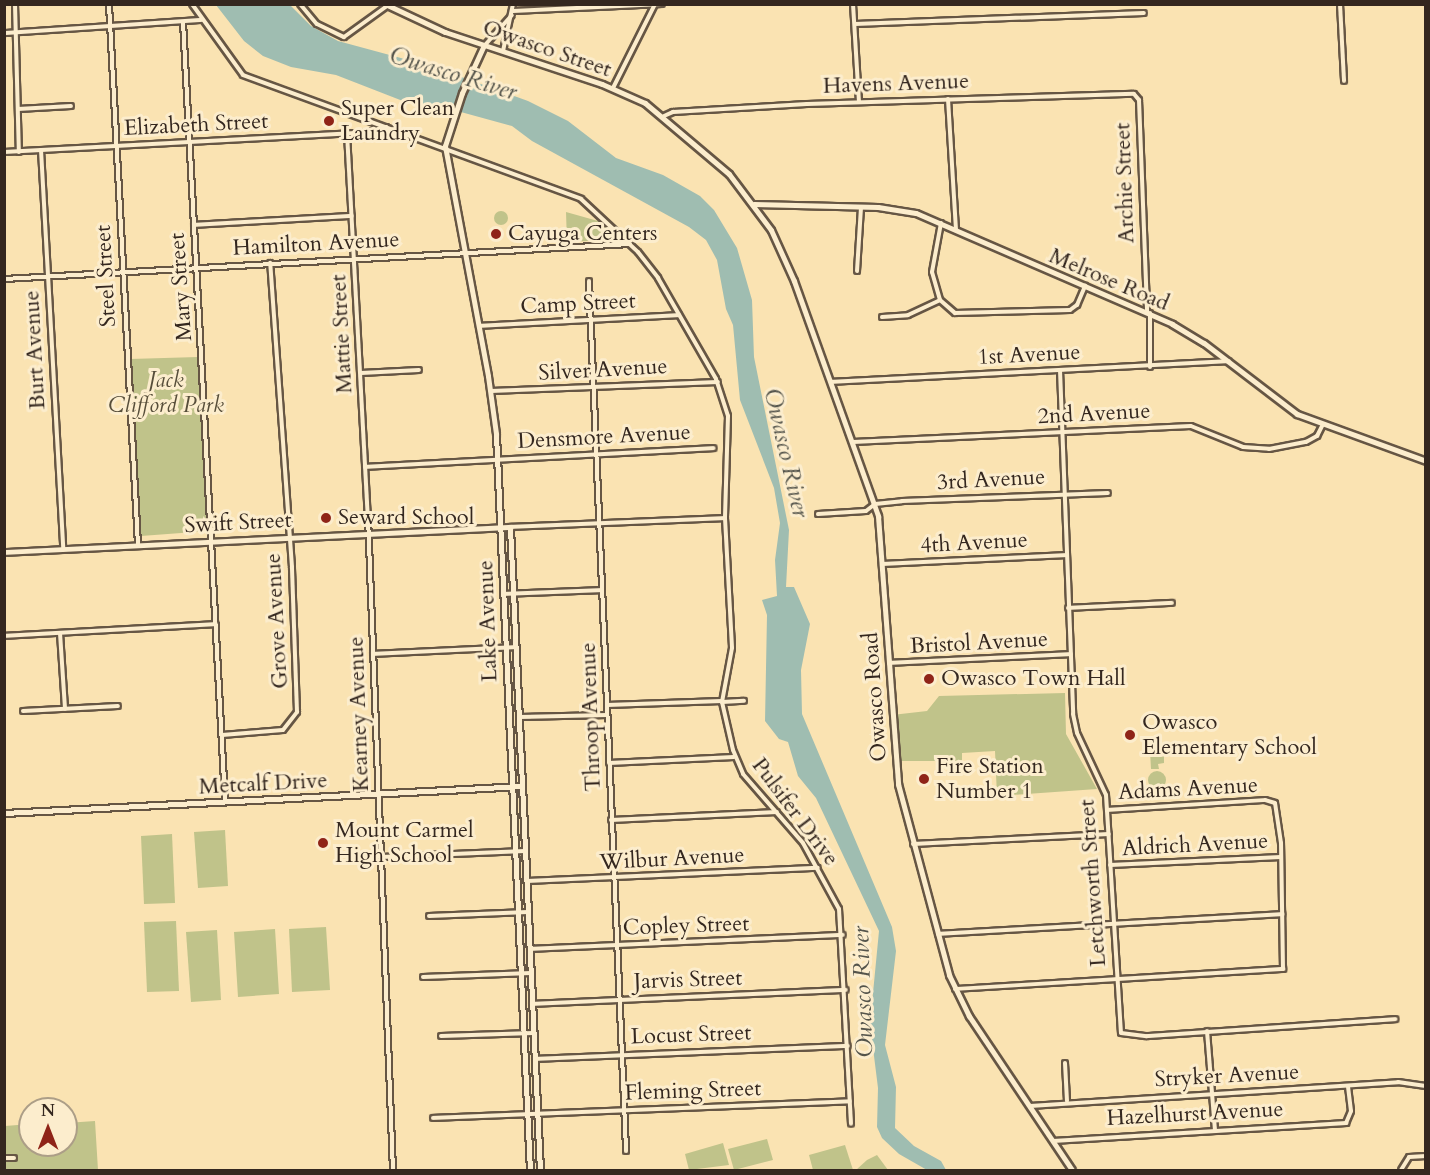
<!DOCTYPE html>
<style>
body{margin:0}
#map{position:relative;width:1430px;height:1175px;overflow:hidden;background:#fae3b2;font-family:Cardo,serif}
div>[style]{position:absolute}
.green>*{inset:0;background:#c0c38a}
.round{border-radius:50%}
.water>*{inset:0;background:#9fbdb1}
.roads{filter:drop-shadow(2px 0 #665644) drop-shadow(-2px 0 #665644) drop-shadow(0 2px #665644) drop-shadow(0 -2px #665644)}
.street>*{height:4px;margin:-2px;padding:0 2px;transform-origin:2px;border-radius:2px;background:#fcedcd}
.secondary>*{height:5px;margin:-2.5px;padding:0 2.5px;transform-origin:2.5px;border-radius:2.5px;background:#fcedcd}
.dots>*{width:16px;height:16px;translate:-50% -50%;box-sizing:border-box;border:3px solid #fcedcd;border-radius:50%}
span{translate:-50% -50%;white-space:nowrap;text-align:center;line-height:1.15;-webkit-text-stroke:6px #fcedcd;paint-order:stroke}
.street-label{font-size:22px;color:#34271f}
.poi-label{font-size:22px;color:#34271f}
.left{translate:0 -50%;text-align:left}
.park-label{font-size:22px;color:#574e3a;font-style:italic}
.water-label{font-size:24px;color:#54544b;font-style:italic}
.frame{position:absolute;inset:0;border:6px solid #34271f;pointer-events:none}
.north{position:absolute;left:18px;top:1097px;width:60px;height:60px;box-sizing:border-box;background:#fcedcd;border:2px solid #ac9e87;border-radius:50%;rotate:0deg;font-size:16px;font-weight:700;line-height:24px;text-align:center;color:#34271f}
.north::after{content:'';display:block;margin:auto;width:21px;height:27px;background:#8f2418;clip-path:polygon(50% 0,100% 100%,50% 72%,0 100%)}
</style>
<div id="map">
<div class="green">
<i class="round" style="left:494px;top:211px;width:14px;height:14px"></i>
<i style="clip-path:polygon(566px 212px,598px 221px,612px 234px,609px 240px,567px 242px)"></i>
<i style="clip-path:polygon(198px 357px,208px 531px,141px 536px,130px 359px)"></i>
<i style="clip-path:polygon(1065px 693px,1066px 734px,1097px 789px,997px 796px,995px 751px,962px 753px,962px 761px,895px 761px,892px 715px,927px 711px,939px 696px)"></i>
<i style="clip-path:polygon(1150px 751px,1158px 751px,1159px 757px,1164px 756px,1164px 763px,1158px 764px,1159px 769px,1151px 769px)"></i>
<i class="round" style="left:1148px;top:771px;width:18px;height:18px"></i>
<i style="clip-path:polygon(225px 830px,228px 886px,198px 888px,194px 832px)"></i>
<i style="clip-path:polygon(172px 834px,175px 903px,144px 904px,141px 836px)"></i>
<i style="clip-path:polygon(176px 921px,179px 991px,147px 992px,144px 922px)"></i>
<i style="clip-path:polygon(326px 927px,330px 990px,292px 992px,289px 929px)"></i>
<i style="clip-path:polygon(275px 929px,279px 994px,238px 997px,234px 932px)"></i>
<i style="clip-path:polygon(217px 930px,221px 1000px,191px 1002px,186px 932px)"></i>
<i style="clip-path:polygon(95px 1121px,98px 1170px,5px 1170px,5px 1126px,30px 1124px,30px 1145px,66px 1145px,66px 1123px)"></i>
<i style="clip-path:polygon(767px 1139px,773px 1160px,734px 1170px,728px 1149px)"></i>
<i style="clip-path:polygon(723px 1143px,729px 1165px,689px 1170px,685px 1154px)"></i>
<i style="clip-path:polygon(845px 1145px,853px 1170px,813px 1170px,809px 1155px)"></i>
<i style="clip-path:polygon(877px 1155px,888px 1170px,856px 1170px,867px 1160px)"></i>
</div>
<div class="water">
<i style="clip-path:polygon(216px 5px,290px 5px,311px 26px,338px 41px,434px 67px,528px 101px,568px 121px,616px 158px,663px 175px,700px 196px,714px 210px,737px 248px,752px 300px,754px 357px,789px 530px,786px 587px,794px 587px,810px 624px,801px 670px,802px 714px,892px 927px,896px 951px,885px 1045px,896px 1087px,895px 1128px,914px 1146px,941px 1161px,946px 1170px,927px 1170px,899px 1154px,882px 1138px,877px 1127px,878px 1088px,870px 1024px,879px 931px,816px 798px,798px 776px,788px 742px,779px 739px,765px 721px,767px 615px,762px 600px,777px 596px,775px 560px,780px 523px,774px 488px,740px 400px,733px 325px,726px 309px,717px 260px,706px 240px,689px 227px,532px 141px,512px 126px,439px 106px,408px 103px,336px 75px,291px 67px,263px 56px,244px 41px)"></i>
</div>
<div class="roads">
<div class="street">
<i style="left:15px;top:4px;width:148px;rotate:88.5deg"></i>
<i style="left:109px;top:4px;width:542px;rotate:86.93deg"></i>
<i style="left:192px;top:4px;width:87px;rotate:54.3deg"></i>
<i style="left:243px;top:75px;width:360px;rotate:20.1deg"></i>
<i style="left:581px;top:199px;width:78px;rotate:42.9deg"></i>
<i style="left:638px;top:252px;width:33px;rotate:52deg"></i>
<i style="left:658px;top:278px;width:116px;rotate:60.1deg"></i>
<i style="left:716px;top:379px;width:39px;rotate:72deg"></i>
<i style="left:728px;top:416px;width:102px;rotate:91.7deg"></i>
<i style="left:725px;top:518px;width:130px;rotate:86.9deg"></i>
<i style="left:732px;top:648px;width:55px;rotate:100.5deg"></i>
<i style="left:722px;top:702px;width:49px;rotate:77.1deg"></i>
<i style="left:733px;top:750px;width:26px;rotate:67deg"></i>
<i style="left:743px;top:774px;width:91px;rotate:49deg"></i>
<i style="left:803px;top:843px;width:75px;rotate:61.4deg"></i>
<i style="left:839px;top:909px;width:215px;rotate:86.8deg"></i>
<i style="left:300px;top:4px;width:26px;rotate:50deg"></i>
<i style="left:317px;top:24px;width:30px;rotate:26deg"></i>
<i style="left:344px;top:37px;width:53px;rotate:-35.8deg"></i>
<i style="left:853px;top:4px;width:98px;rotate:86.5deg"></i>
<i style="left:1340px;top:4px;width:77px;rotate:87deg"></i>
<i style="left:513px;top:11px;width:149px;rotate:-2.7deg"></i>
<i style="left:183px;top:22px;width:780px;rotate:86.91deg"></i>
<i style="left:855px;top:24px;width:289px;rotate:-2.2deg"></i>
<i style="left:4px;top:33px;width:198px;rotate:-3.8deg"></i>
<i style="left:485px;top:45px;width:40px;rotate:-48deg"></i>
<i style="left:503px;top:51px;width:48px;rotate:-78deg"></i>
<i style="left:613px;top:88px;width:94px;rotate:-63.4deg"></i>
<i style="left:948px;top:99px;width:131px;rotate:86.5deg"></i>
<i style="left:18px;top:109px;width:53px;rotate:-3.2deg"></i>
<i style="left:664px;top:116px;width:10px;rotate:-24deg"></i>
<i style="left:673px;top:112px;width:134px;rotate:-3.4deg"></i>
<i style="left:807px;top:104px;width:327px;rotate:-1.8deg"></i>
<i style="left:1134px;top:94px;width:8px;rotate:50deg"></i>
<i style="left:1139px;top:100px;width:212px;rotate:87.8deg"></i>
<i style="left:347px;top:133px;width:385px;rotate:86.9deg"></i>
<i style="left:368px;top:517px;width:653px;rotate:87.81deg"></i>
<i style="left:41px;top:150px;width:400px;rotate:86.8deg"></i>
<i style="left:4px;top:152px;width:366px;rotate:-3.1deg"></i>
<i style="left:369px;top:132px;width:18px;rotate:-16deg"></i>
<i style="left:941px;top:223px;width:50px;rotate:100.4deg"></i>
<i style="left:932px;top:272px;width:29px;rotate:74deg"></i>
<i style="left:940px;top:300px;width:20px;rotate:41deg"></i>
<i style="left:955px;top:313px;width:115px;rotate:-1.5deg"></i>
<i style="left:1070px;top:310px;width:9px;rotate:-36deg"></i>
<i style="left:1077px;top:305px;width:21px;rotate:-67deg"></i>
<i style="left:194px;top:225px;width:158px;rotate:-3.3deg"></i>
<i style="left:857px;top:271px;width:64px;rotate:-86.4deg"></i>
<i style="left:4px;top:279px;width:627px;rotate:-3.2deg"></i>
<i style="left:589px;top:281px;width:871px;rotate:87.56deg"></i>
<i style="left:1150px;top:313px;width:54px;rotate:90deg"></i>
<i style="left:882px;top:317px;width:26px;rotate:-4deg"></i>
<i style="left:908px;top:315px;width:35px;rotate:-25deg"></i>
<i style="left:479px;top:326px;width:200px;rotate:-3.1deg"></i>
<i style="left:1060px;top:370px;width:344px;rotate:87.8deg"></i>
<i style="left:1073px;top:714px;width:19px;rotate:78deg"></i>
<i style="left:1077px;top:733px;width:68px;rotate:64.9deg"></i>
<i style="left:1106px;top:795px;width:238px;rotate:86.4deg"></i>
<i style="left:1121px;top:1033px;width:26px;rotate:7deg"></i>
<i style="left:1147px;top:1036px;width:249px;rotate:-3.9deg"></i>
<i style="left:361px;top:373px;width:58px;rotate:-3deg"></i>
<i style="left:831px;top:382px;width:398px;rotate:-3deg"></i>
<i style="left:491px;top:391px;width:227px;rotate:-2.3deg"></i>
<i style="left:853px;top:442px;width:338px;rotate:-2.7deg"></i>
<i style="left:1191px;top:426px;width:56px;rotate:22deg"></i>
<i style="left:1243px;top:447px;width:26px;rotate:4deg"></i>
<i style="left:1269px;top:449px;width:38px;rotate:-11deg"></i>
<i style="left:1306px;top:442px;width:13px;rotate:-29deg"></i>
<i style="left:1317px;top:436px;width:13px;rotate:-63deg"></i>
<i style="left:365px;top:467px;width:349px;rotate:-3.1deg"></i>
<i style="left:818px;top:514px;width:48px;rotate:-3.6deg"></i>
<i style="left:866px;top:511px;width:11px;rotate:-38deg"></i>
<i style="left:875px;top:504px;width:27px;rotate:-6deg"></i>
<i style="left:902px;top:501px;width:206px;rotate:-2.2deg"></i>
<i style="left:510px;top:527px;width:215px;rotate:-2.4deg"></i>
<i style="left:884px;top:564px;width:182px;rotate:-2.8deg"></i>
<i style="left:504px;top:594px;width:98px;rotate:-2.3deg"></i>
<i style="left:1068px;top:608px;width:104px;rotate:-2.8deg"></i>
<i style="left:60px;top:633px;width:76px;rotate:86.2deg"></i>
<i style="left:4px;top:636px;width:212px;rotate:-3.2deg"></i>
<i style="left:373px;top:654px;width:143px;rotate:-2.8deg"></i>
<i style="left:889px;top:663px;width:182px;rotate:-2.8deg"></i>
<i style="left:722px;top:702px;width:22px;rotate:-3deg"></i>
<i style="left:607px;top:705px;width:115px;rotate:-2deg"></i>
<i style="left:23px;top:711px;width:95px;rotate:-3deg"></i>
<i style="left:519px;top:717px;width:88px;rotate:-1.3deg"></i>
<i style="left:222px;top:735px;width:61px;rotate:-4.7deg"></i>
<i style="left:283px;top:730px;width:23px;rotate:-52deg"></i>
<i style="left:297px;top:712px;width:145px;rotate:-92deg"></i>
<i style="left:292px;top:567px;width:305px;rotate:-94.1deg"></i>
<i style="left:609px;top:763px;width:125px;rotate:-2.7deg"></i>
<i style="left:611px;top:820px;width:166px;rotate:-2.8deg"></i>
<i style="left:913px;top:844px;width:196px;rotate:-2.9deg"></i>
<i style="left:381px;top:857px;width:144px;rotate:-2.4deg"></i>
<i style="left:1110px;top:865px;width:171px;rotate:-2.7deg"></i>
<i style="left:527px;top:881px;width:291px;rotate:-2.6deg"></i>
<i style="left:429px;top:916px;width:99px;rotate:-2.3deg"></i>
<i style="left:938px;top:934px;width:345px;rotate:-3.3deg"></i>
<i style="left:530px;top:949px;width:313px;rotate:-2.6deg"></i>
<i style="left:423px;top:977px;width:108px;rotate:-2.1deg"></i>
<i style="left:955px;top:989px;width:329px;rotate:-3.5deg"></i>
<i style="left:1283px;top:969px;width:126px;rotate:-90.9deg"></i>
<i style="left:1281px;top:843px;width:40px;rotate:-98.5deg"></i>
<i style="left:1275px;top:803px;width:10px;rotate:-163deg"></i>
<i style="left:1265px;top:800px;width:157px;rotate:176.4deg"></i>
<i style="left:532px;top:1004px;width:314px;rotate:-2.6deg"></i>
<i style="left:1207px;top:1031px;width:99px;rotate:85.4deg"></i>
<i style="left:441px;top:1036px;width:92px;rotate:-1.9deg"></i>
<i style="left:535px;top:1059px;width:313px;rotate:-2.4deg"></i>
<i style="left:1065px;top:1063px;width:38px;rotate:87deg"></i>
<i style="left:1030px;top:1106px;width:369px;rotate:-3.7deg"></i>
<i style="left:1398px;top:1082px;width:28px;rotate:8deg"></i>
<i style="left:433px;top:1118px;width:417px;rotate:-2.3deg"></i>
<i style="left:1053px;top:1141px;width:294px;rotate:-3.5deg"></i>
<i style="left:1346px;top:1123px;width:13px;rotate:-67deg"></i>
<i style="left:1351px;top:1111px;width:25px;rotate:-97deg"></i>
<i style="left:4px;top:1158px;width:10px"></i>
<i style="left:1401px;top:1170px;width:15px;rotate:-58deg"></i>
<i style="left:1409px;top:1157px;width:17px;rotate:-3deg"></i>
</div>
<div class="secondary">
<i style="left:385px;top:4px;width:66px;rotate:25deg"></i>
<i style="left:445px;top:32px;width:165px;rotate:18.3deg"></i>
<i style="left:602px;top:84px;width:47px;rotate:23.8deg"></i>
<i style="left:645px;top:103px;width:110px;rotate:40.2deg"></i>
<i style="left:729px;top:174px;width:70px;rotate:53.1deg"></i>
<i style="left:771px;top:230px;width:56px;rotate:65.7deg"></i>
<i style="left:794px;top:281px;width:250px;rotate:70.3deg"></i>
<i style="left:878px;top:516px;width:269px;rotate:85.7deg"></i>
<i style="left:898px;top:784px;width:198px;rotate:75deg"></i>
<i style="left:949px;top:975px;width:46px;rotate:64deg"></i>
<i style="left:969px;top:1016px;width:185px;rotate:56.2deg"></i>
<i style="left:484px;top:45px;width:53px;rotate:114.6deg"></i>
<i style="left:462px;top:93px;width:56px;rotate:107.8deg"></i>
<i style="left:445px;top:146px;width:234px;rotate:79.4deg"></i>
<i style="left:488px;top:376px;width:59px;rotate:82.1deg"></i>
<i style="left:496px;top:434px;width:737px;rotate:87.36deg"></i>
<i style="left:754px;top:204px;width:124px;rotate:1.4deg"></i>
<i style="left:878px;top:207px;width:38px;rotate:9deg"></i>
<i style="left:916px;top:213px;width:279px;rotate:23.4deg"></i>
<i style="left:1172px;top:324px;width:37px;rotate:31deg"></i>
<i style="left:1204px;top:343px;width:117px;rotate:37.4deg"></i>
<i style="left:1297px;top:414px;width:137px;rotate:20deg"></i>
<i style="left:4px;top:552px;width:507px;rotate:-2.83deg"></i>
<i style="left:510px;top:527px;width:644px;rotate:87.33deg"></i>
<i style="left:4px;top:813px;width:519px;rotate:-2.98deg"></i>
</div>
</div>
<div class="dots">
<i style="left:329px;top:121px;background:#8f2418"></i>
<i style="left:496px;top:234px;background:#8f2418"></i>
<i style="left:326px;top:518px;background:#8f2418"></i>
<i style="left:929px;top:679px;background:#8f2418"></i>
<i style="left:1130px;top:735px;background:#8f2418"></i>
<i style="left:924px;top:779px;background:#8f2418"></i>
<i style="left:323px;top:843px;background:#8f2418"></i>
</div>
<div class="street-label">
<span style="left:547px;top:49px;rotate:19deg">Owasco Street</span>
<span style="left:896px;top:84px;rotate:-2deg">Havens Avenue</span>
<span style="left:196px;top:125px;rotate:-3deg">Elizabeth Street</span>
<span style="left:1125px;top:183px;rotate:-92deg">Archie Street</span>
<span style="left:316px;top:244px;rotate:-3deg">Hamilton Avenue</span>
<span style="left:106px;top:276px;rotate:-93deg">Steel Street</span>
<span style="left:1109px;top:280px;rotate:23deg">Melrose Road</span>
<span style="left:181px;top:287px;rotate:-94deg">Mary Street</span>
<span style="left:578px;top:304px;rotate:-3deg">Camp Street</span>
<span style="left:342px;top:334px;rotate:-93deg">Mattie Street</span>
<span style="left:35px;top:350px;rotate:-93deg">Burt Avenue</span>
<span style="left:1029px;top:355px;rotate:-3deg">1st Avenue</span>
<span style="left:603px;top:370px;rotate:-3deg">Silver Avenue</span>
<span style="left:1094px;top:414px;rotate:-3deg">2nd Avenue</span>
<span style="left:604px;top:437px;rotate:-3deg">Densmore Avenue</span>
<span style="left:991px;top:480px;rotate:-3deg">3rd Avenue</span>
<span style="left:238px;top:523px;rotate:-3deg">Swift Street</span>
<span style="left:974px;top:543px;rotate:-3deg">4th Avenue</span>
<span style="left:277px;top:621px;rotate:-93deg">Grove Avenue</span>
<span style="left:488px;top:621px;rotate:-92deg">Lake Avenue</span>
<span style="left:979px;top:643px;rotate:-3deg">Bristol Avenue</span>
<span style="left:875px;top:697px;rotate:-94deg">Owasco Road</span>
<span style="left:359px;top:714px;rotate:-92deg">Kearney Avenue</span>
<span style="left:591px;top:717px;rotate:-92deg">Throop Avenue</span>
<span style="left:263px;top:784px;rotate:-3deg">Metcalf Drive</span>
<span style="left:1188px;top:789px;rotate:-3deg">Adams Avenue</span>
<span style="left:795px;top:812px;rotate:53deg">Pulsifer Drive</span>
<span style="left:1195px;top:845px;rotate:-3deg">Aldrich Avenue</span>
<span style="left:672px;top:859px;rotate:-3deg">Wilbur Avenue</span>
<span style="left:1093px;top:883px;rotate:-94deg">Letchworth Street</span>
<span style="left:686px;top:926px;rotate:-2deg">Copley Street</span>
<span style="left:688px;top:980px;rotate:-2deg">Jarvis Street</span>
<span style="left:691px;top:1035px;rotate:-2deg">Locust Street</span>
<span style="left:1227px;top:1076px;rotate:-3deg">Stryker Avenue</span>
<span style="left:693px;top:1091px;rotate:-2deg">Fleming Street</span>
<span style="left:1195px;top:1114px;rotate:-3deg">Hazelhurst Avenue</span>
</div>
<div class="poi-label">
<span class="left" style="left:341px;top:121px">Super Clean<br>Laundry</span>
<span class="left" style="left:508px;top:234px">Cayuga Centers</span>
<span class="left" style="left:338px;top:518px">Seward School</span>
<span class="left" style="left:941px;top:679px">Owasco Town Hall</span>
<span class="left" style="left:1142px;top:735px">Owasco<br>Elementary School</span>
<span class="left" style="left:936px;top:779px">Fire Station<br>Number 1</span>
<span class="left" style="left:335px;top:843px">Mount Carmel<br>High School</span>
</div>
<div class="park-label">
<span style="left:166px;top:393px">Jack<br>Clifford Park</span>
</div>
<div class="water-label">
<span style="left:453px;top:74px;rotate:17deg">Owasco River</span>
<span style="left:786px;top:453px;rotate:77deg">Owasco River</span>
<span style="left:863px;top:992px;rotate:-92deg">Owasco River</span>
</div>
<div class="frame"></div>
<div class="north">N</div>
</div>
